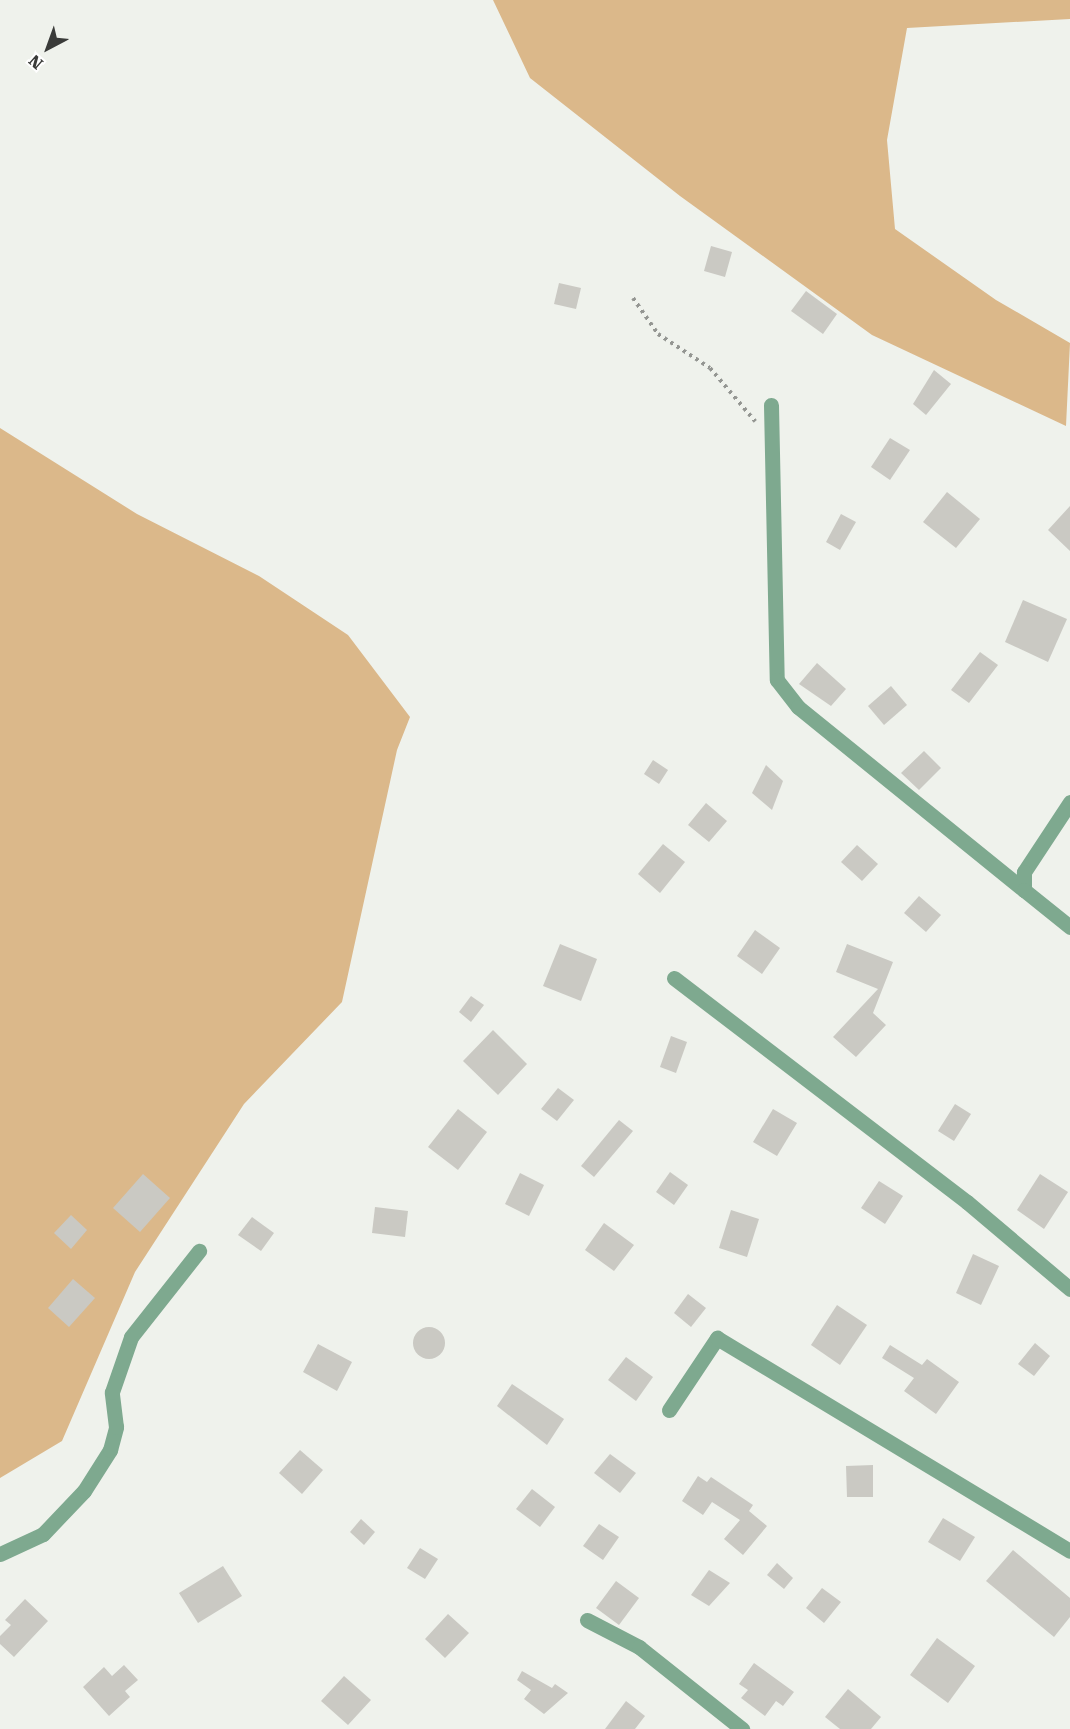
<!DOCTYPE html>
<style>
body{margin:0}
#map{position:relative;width:1070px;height:1729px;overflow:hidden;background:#eff2ec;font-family:"Roboto Serif",serif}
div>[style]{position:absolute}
.forest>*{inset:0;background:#dbb88a}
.building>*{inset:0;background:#cac9c3}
.round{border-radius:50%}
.path>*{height:4px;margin-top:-2px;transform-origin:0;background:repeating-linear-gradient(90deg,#949692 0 3px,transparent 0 7.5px)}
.minor>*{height:15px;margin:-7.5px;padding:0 7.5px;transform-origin:7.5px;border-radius:7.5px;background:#7ea98f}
span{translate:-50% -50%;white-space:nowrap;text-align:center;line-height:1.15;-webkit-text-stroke:5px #fff;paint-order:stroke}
.north{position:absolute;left:18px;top:18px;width:60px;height:60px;-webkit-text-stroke:4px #fff;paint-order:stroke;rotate:221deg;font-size:16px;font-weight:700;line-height:24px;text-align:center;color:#3a3b39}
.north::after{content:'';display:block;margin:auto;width:21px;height:27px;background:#3a3b39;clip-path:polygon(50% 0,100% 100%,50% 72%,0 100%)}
</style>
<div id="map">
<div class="forest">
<i style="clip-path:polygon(493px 0,1070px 0,1070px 19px,907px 28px,887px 140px,895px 229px,996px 300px,1070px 343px,1066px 426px,872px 335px,680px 196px,530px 78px)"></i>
<i style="clip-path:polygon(0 428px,137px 514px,259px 576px,348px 635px,410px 717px,397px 750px,342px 1002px,244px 1104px,135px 1272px,62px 1441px,0 1478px)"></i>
</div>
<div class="building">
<i style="clip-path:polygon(711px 246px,732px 252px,725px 277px,704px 271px)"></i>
<i style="clip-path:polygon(559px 283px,581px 288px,576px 309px,554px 304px)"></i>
<i style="clip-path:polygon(806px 291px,837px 314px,823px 334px,791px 311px)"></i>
<i style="clip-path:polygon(934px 370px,951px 384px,926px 415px,913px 404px)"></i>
<i style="clip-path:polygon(890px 438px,910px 450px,890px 480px,871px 467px)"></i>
<i style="clip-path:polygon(947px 492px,980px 519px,956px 548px,923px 522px)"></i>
<i style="clip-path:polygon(1070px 506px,1070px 551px,1048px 530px)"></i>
<i style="clip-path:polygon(841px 514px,856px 522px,840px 550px,826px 542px)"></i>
<i style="clip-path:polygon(1023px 600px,1067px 619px,1048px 662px,1005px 642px)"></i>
<i style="clip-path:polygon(980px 652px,998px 665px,969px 703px,951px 690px)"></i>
<i style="clip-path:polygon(817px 663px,846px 689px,831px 706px,799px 684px)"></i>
<i style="clip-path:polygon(891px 686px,907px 705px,884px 725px,868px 706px)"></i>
<i style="clip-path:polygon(924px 751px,941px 768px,919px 790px,901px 773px)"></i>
<i style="clip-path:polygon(653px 760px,668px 770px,659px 784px,644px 774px)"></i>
<i style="clip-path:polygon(766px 765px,783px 781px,772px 810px,752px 793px)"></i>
<i style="clip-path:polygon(706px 803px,727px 821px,709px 842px,688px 825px)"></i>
<i style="clip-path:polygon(663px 844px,685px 862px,660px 893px,638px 874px)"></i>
<i style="clip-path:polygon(857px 845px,878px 864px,862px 881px,841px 862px)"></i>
<i style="clip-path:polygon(919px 896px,941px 915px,926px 932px,904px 913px)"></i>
<i style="clip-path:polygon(755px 930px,780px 948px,762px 974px,737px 956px)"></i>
<i style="clip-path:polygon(560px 944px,597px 959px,581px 1001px,543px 986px)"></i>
<i style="clip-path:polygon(847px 944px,893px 962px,873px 1013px,886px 1025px,856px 1057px,833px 1037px,878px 989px,836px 972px)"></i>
<i style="clip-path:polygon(471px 996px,484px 1005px,471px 1022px,459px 1012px)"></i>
<i style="clip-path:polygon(493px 1030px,527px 1064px,498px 1095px,463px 1061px)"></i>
<i style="clip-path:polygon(671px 1036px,687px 1042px,676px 1073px,660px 1067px)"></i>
<i style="clip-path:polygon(558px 1088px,574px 1100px,557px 1121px,541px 1109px)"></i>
<i style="clip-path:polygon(955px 1104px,971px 1114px,954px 1141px,938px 1131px)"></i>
<i style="clip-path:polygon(458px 1109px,487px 1132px,458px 1170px,428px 1147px)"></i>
<i style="clip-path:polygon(773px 1109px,797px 1123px,777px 1156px,753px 1142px)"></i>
<i style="clip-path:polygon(619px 1120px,633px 1131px,594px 1177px,581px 1166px)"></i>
<i style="clip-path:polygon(670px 1172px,688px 1185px,674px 1205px,656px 1192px)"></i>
<i style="clip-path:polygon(520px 1173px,544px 1185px,529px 1216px,505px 1204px)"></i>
<i style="clip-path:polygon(143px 1174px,170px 1198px,140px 1232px,113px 1208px)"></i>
<i style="clip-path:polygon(1040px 1174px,1068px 1192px,1044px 1229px,1017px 1210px)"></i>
<i style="clip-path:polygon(879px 1181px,903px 1196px,885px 1224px,861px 1208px)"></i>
<i style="clip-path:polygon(375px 1207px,408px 1211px,405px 1237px,372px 1233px)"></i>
<i style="clip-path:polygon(731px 1210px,759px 1219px,747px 1257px,719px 1248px)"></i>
<i style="clip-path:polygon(71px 1215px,87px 1230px,71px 1249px,54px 1233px)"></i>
<i style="clip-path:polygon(252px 1217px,274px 1233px,261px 1251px,238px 1235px)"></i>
<i style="clip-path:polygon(604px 1223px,634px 1245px,614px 1271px,585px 1250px)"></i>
<i style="clip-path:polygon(973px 1254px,999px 1266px,981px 1305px,956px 1293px)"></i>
<i style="clip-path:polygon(73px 1279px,95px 1298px,69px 1327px,48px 1308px)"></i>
<i style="clip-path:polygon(688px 1294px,706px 1308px,691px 1327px,674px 1313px)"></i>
<i style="clip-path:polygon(837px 1305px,867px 1325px,840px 1365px,811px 1345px)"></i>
<i class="round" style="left:413px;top:1327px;width:32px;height:32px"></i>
<i style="clip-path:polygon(1035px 1343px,1050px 1356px,1034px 1376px,1018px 1364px)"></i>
<i style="clip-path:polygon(318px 1344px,352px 1362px,337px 1391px,303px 1372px)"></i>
<i style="clip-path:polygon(890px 1345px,922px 1365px,927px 1359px,959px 1382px,936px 1414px,904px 1391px,914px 1378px,882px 1358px)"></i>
<i style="clip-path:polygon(626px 1357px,653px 1377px,636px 1401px,608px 1380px)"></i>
<i style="clip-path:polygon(512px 1384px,564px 1419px,547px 1445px,497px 1406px)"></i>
<i style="clip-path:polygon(300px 1450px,323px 1470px,302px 1494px,279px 1473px)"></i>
<i style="clip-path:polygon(610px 1454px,636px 1473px,620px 1493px,594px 1473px)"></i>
<i style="clip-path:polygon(873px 1465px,873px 1497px,847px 1497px,846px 1466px)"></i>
<i style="clip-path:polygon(698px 1476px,707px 1482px,711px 1477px,753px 1505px,749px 1511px,767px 1526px,743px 1555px,724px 1539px,740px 1520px,712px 1502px,703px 1515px,682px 1501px)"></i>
<i style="clip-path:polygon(532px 1489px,555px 1507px,540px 1527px,516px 1509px)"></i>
<i style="clip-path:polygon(943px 1518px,975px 1537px,960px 1561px,928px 1542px)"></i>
<i style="clip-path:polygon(361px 1519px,375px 1532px,364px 1545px,350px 1532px)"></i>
<i style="clip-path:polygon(599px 1524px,619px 1537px,603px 1560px,583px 1546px)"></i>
<i style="clip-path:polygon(420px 1548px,438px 1559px,425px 1579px,407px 1568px)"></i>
<i style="clip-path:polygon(1013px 1550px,1070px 1598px,1070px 1617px,1054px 1637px,986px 1581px)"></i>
<i style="clip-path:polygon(777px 1563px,793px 1578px,784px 1589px,767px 1575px)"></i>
<i style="clip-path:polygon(223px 1566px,242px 1596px,198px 1623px,179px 1593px)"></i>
<i style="clip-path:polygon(709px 1570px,730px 1583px,709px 1606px,691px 1595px)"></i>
<i style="clip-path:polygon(616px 1581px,639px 1598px,619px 1625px,596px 1608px)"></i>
<i style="clip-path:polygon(822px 1588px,841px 1602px,824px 1623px,806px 1608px)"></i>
<i style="clip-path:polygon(25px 1599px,48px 1621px,14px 1657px,0 1644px,0 1636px,11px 1625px,5px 1620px)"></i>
<i style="clip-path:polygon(448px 1614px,469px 1633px,445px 1658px,425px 1639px)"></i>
<i style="clip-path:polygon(937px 1638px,975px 1666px,948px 1703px,910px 1675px)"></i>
<i style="clip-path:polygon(754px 1663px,794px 1692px,783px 1706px,776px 1701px,765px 1716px,741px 1698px,748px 1690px,739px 1684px)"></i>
<i style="clip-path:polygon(124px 1665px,138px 1680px,125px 1691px,130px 1697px,109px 1716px,83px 1687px,104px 1667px,112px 1676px)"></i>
<i style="clip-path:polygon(522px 1671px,552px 1688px,555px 1684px,568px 1693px,544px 1714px,524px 1699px,531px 1690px,517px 1680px)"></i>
<i style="clip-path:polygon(344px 1676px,371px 1700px,348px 1725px,321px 1701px)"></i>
<i style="clip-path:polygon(848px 1689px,881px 1717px,871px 1729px,840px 1729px,825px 1717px)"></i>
<i style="clip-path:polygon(626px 1701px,645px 1716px,635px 1729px,605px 1729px)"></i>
</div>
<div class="path">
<i style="left:633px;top:298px;width:44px;rotate:55.2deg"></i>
<i style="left:658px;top:334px;width:62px;rotate:33.2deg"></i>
<i style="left:710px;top:368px;width:70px;rotate:49.7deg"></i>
</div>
<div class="minor">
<i style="left:771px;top:405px;width:275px;rotate:88.8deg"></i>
<i style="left:777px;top:680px;width:34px;rotate:52deg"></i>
<i style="left:798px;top:707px;width:291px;rotate:39deg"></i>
<i style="left:1070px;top:802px;width:84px;rotate:123.3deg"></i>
<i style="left:1024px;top:872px;width:18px;rotate:90deg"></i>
<i style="left:1024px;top:890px;width:59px;rotate:38.8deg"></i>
<i style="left:674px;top:978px;width:369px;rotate:37.4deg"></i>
<i style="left:967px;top:1202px;width:135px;rotate:40.2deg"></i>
<i style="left:669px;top:1410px;width:87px;rotate:-56.3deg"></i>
<i style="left:717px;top:1338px;width:412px;rotate:31.1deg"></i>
<i style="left:0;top:1554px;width:47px;rotate:-24.9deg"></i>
<i style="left:43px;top:1534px;width:59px;rotate:-46.4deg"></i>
<i style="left:84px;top:1491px;width:49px;rotate:-57.6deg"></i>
<i style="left:110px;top:1450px;width:24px;rotate:-75deg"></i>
<i style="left:116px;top:1427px;width:35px;rotate:-97deg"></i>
<i style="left:112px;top:1392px;width:58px;rotate:-70.9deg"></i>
<i style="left:131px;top:1337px;width:110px;rotate:-51.7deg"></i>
<i style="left:587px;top:1620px;width:59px;rotate:27.4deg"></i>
<i style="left:639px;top:1647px;width:132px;rotate:38.5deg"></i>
</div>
<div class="north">N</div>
</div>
